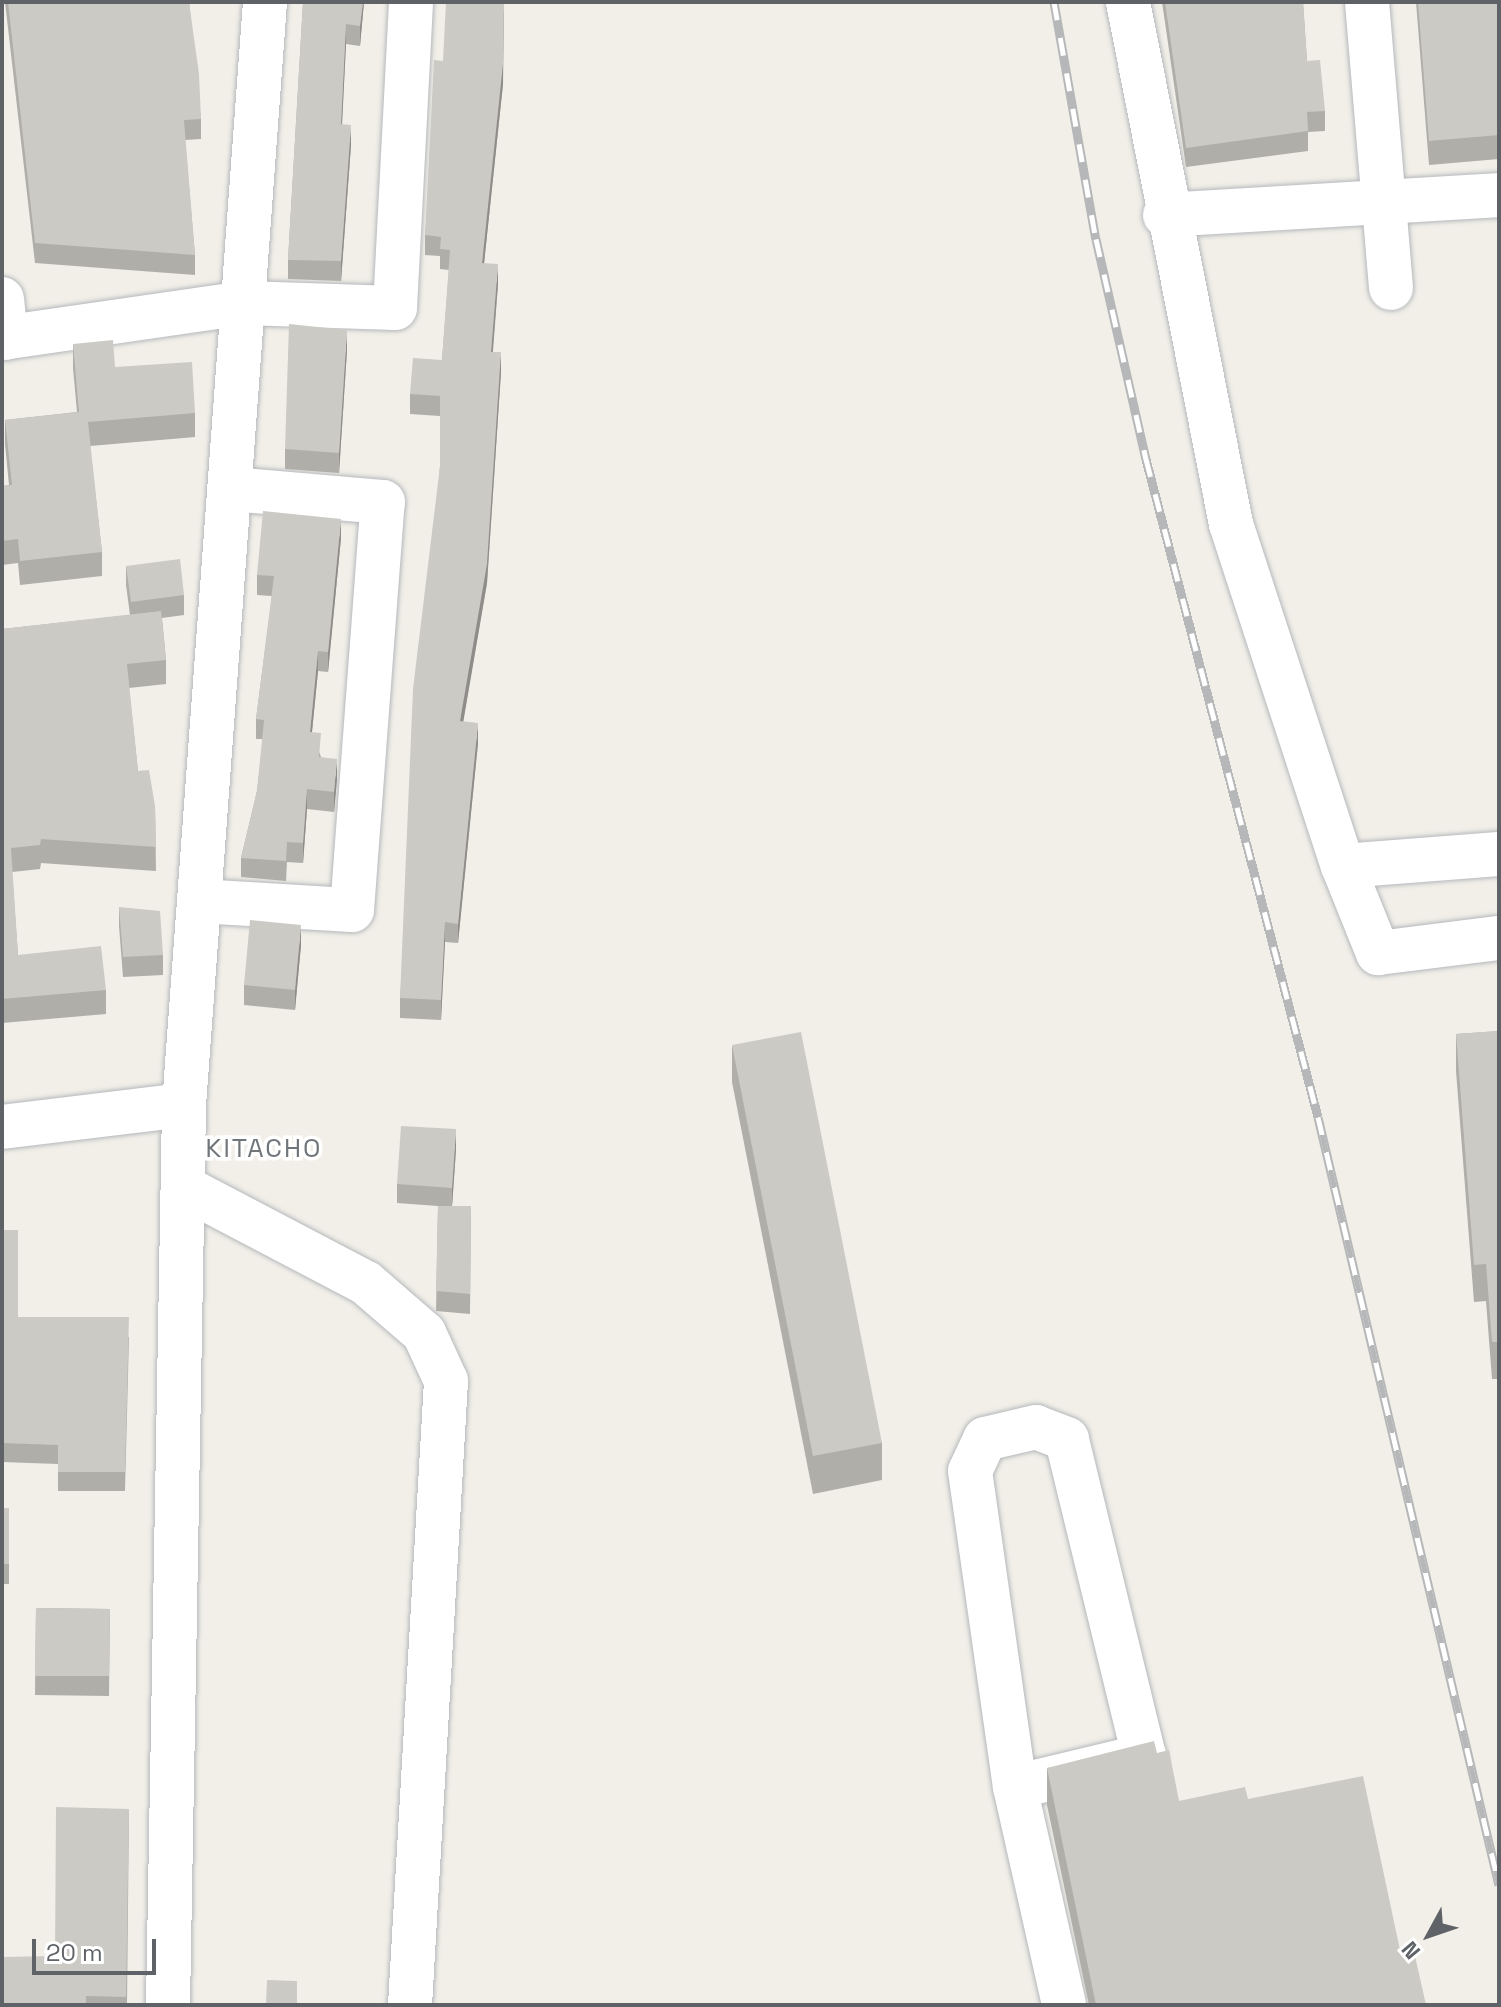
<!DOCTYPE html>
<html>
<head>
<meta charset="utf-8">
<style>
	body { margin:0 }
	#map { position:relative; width:1501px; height:2007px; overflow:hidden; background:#f1efe8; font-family:"Space Grotesk",sans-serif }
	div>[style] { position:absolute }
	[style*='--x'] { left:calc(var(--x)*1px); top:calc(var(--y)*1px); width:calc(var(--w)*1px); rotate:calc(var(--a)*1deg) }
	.roads { filter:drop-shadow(0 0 2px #b5b8bc) drop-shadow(0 0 2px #b5b8bc) }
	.minor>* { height:44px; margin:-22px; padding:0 22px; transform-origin:22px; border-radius:22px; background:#fff }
	.rail>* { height:9px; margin-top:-4.5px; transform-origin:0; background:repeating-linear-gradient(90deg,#fff 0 18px,#b6b7b8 0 36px); box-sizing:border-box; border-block:2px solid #b6b7b8 }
	.wall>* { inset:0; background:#afaea9 }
	.shaded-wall>* { inset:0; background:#8f8d8a }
	.building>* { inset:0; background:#cccac5 }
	span { translate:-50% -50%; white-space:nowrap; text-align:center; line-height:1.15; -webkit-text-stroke:7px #fff; paint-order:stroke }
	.quarter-label { font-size:26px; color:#70757a; letter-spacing:2px }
	.frame { position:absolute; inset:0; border:4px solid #5f6368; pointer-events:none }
	.north { position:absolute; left:1389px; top:1895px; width:80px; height:80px; -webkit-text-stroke:6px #fff; paint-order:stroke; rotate:230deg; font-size:22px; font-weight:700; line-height:32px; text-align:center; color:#5f6368 }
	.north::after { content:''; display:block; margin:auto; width:28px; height:36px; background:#5f6368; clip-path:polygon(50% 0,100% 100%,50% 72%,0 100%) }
	.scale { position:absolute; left:32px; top:1939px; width:124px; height:36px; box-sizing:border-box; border:4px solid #5f6368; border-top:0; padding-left:10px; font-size:24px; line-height:28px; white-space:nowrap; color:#5f6368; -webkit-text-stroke:6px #fff; paint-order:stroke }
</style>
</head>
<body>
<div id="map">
	<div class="roads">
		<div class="minor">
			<i style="--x:1128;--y:2;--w:532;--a:78.84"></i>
			<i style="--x:1231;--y:524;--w:360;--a:71.9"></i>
			<i style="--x:1343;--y:866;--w:156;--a:-4.4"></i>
			<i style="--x:1367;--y:2;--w:287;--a:85.2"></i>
			<i style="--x:1165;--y:215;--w:335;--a:-3.4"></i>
			<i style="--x:2;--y:299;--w:39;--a:84"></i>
			<i style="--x:2;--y:338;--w:245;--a:-8.2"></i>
			<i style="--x:244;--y:303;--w:151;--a:1.9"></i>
			<i style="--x:395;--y:308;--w:306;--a:-87"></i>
			<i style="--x:1343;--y:866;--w:94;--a:68.1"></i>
			<i style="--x:1378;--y:953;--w:122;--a:-7.1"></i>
			<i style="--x:199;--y:901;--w:153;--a:3.4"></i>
			<i style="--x:352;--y:910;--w:409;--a:-85.7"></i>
			<i style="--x:383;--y:502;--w:154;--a:-175.1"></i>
			<i style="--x:2;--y:1127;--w:183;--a:-6.9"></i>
			<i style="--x:185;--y:1188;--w:204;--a:27.7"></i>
			<i style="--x:366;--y:1283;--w:77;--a:40.8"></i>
			<i style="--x:424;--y:1333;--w:53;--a:65.4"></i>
			<i style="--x:446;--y:1381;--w:625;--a:93.3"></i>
			<i style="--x:1015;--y:1787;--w:133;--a:-13.5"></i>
			<i style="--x:1144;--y:1756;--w:326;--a:-103.7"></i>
			<i style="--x:1067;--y:1439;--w:33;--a:-159"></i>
			<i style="--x:1036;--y:1427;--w:52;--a:166.8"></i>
			<i style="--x:985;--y:1439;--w:35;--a:115"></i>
			<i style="--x:970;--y:1471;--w:319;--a:81.9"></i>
			<i style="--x:1015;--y:1787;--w:223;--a:77.3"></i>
			<i style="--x:168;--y:2005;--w:900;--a:-88.98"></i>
			<i style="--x:184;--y:1105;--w:1106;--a:-85.8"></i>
		</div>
	</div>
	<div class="rail">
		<i style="--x:1054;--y:2;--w:241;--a:80"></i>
		<i style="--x:1096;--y:239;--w:226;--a:77.2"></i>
		<i style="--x:1146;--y:459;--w:680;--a:75.35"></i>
		<i style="--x:1318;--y:1117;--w:789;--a:76.74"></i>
	</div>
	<div class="wall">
		<i style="clip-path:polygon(5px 2px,189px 2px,201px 119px,201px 139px,185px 140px,195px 255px,195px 275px,35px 263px)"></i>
		<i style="clip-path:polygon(303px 2px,364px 2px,360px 46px,346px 44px,342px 124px,351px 145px,341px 281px,288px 279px,288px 260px)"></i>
		<i style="clip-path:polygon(1162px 2px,1303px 2px,1307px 61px,1325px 111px,1325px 131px,1308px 132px,1308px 151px,1186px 167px)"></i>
		<i style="clip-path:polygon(1416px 2px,1499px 2px,1499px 159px,1429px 165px)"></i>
		<i style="clip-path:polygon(443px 61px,503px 84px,484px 263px,498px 284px,493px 352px,501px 372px,487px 583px,463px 721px,478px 743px,458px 943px,445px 942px,441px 1020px,400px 1018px,400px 998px,440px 466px,440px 416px,410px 414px,410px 394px,442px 360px,449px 270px,440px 269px,440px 256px,425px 255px,425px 235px)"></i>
		<i style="clip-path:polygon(73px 344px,195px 413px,195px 437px,90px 446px,102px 552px,102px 576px,20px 585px,18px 563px,2px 565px,2px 486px,9px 485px,5px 444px,5px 420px,77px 412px,73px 368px)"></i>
		<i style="clip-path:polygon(347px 350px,339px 473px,285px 469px,285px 449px)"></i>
		<i style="clip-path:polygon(341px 538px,328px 672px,318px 671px,312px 732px,321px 757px,337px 779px,334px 812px,307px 809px,303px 863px,287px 862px,286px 881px,241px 877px,241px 858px,257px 791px,263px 739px,256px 739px,256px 719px,272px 596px,257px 595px,257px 575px)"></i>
		<i style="clip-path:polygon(126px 566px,184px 595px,184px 615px,162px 618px,166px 660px,166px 684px,129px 688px,138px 771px,155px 806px,156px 871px,41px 863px,40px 869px,12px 872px,18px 955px,106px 990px,106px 1014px,2px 1023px,2px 629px,130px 615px,126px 585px)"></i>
		<i style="clip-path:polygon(119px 907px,163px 955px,163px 975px,123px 977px,119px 926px)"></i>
		<i style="clip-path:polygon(301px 945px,295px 1010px,244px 1005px,244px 985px)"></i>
		<i style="clip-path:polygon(1499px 1031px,1499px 1379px,1492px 1379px,1486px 1301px,1474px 1302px,1456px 1071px,1456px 1034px)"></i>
		<i style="clip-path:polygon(732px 1045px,882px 1443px,882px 1480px,813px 1494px,732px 1082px)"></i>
		<i style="clip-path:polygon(456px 1149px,452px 1206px,471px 1206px,470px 1314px,436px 1311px,438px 1206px,397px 1203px,397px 1184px)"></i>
		<i style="clip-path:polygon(2px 1230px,18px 1317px,129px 1337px,125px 1491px,58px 1491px,58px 1464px,2px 1462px)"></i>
		<i style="clip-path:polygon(2px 1508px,9px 1508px,9px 1584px,2px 1584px)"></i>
		<i style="clip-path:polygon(36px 1608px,110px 1609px,109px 1696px,35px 1695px)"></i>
		<i style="clip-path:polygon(1157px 1753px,1179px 1801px,1248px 1799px,1400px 1950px,1426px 2005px,1089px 2005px,1047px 1805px,1047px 1768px)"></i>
		<i style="clip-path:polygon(129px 1809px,127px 2005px,2px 2005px,55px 1956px)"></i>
	</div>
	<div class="shaded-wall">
		<i style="clip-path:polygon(363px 2px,364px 2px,360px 46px,360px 26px)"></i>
		<i style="clip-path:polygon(504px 2px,503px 84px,482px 283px,482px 263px)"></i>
		<i style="clip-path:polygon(346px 24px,346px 44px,341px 144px,341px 124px)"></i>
		<i style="clip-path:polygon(351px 125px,351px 145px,341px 281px,341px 261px)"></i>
		<i style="clip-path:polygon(498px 264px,498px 284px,491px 371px,491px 352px)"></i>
		<i style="clip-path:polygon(347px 330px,347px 350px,339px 473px,339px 453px)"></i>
		<i style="clip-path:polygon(501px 352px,501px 372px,487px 583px,460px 741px,460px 721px)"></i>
		<i style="clip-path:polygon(341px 519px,341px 538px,328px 672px,328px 652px)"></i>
		<i style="clip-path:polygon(318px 651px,318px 671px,310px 752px,310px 732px)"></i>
		<i style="clip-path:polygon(478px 723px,478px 743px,458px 943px,458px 924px)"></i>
		<i style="clip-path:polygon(337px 759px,337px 779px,334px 812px,334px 792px)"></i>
		<i style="clip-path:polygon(307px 789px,307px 809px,303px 863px,303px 843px)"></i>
		<i style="clip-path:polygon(445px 922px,445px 942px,441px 1020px,441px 1000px)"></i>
		<i style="clip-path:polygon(301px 925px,301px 945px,295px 1010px,295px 990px)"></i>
		<i style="clip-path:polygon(456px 1129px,456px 1149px,452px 1207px,452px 1188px)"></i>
	</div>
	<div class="building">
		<i style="clip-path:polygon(8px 2px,189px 2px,199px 74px,201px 119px,184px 120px,195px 255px,35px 243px)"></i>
		<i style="clip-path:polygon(303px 2px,363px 2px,360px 26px,346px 24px,341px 124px,351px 125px,341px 261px,288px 260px)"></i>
		<i style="clip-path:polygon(446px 2px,504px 2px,503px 64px,482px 263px,498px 264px,491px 352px,501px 352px,487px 564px,460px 721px,478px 723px,458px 924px,445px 922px,441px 1000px,400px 998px,413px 689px,440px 466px,440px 396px,410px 394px,413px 358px,442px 360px,450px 250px,440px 249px,441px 237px,425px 235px,434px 60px,443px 61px)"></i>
		<i style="clip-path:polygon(1165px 2px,1303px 2px,1307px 61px,1320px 60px,1325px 111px,1307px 112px,1308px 131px,1186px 148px)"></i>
		<i style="clip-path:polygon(1418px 2px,1499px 2px,1499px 135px,1429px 141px)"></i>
		<i style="clip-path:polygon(289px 324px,347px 330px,339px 453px,285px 449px)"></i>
		<i style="clip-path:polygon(113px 340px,115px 367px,192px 362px,195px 413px,88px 422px,102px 552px,20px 561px,18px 539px,2px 541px,2px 486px,12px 485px,5px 420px,79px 412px,73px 344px)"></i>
		<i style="clip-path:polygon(263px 511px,341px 519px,328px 652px,318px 651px,310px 732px,321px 733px,319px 757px,337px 759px,334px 792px,307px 789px,303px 843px,287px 842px,286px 861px,241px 858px,257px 791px,264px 720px,256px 719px,274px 576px,257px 575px)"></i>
		<i style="clip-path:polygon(180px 559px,184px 595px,131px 602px,126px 566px)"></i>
		<i style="clip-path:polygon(161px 611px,166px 660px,127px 664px,138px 771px,149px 770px,155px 806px,156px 847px,41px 839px,40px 845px,11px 848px,18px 955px,101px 946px,106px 990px,2px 999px,2px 629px)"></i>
		<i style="clip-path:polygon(119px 907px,160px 911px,163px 955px,123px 957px)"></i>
		<i style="clip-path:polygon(250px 920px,301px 925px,295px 990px,244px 985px)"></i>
		<i style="clip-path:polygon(1499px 1031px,1499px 1342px,1492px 1342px,1486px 1264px,1474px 1265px,1456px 1034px)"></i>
		<i style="clip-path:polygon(801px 1032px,882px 1443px,813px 1456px,732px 1045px)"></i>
		<i style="clip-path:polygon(401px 1126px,456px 1129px,452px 1188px,397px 1184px)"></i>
		<i style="clip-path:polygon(438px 1206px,471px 1206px,470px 1294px,436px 1291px)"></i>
		<i style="clip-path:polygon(2px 1230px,18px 1230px,18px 1317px,129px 1317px,125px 1472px,58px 1472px,58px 1445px,2px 1443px)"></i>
		<i style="clip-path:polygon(2px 1508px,9px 1508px,9px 1564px,2px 1564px)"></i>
		<i style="clip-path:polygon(36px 1608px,110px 1609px,109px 1676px,35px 1676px)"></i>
		<i style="clip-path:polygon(1154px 1741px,1157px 1753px,1169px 1750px,1179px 1801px,1245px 1787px,1248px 1799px,1363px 1776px,1400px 1950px,1413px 1947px,1426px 2005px,1096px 2005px,1047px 1768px)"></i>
		<i style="clip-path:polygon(56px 1807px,129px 1809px,126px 1997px,86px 1996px,86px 2005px,2px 2005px,2px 1957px,55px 1956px)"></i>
		<i style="clip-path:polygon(267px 1980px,297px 1981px,297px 2005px,266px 2005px)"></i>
	</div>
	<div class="quarter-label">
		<span style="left:264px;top:1149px">KITACHO</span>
	</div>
	<div class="frame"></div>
	<div class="north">N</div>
	<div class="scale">20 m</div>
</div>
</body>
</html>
